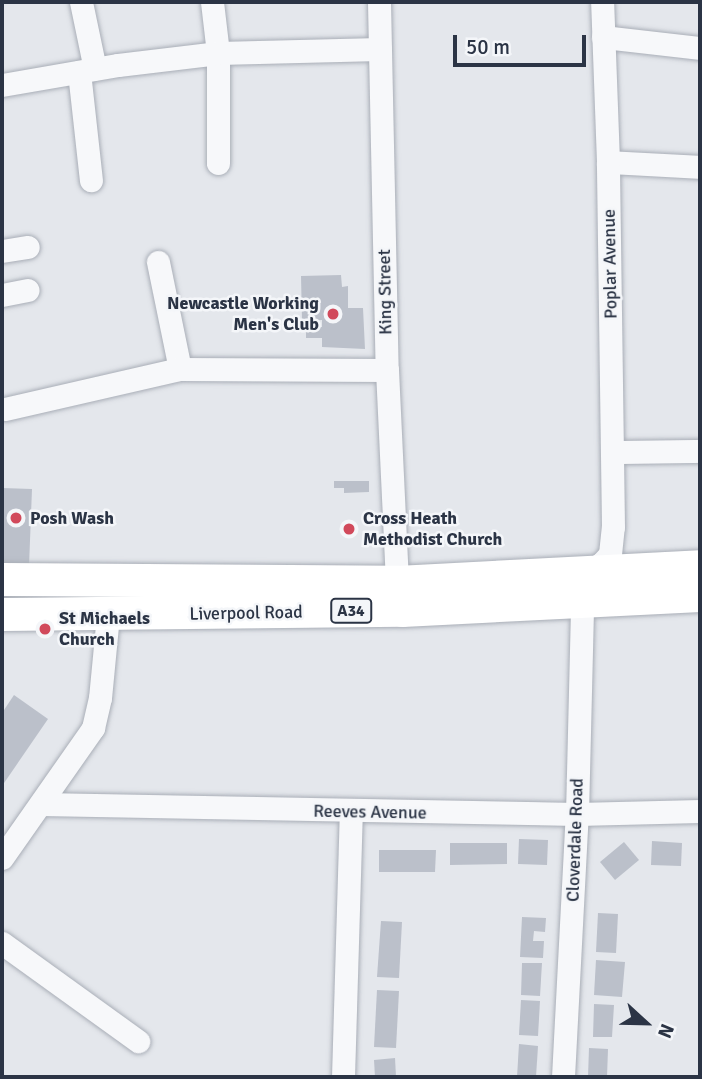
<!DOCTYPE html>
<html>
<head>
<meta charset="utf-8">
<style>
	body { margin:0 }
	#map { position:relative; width:702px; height:1079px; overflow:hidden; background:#e4e7ec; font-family:Signika,sans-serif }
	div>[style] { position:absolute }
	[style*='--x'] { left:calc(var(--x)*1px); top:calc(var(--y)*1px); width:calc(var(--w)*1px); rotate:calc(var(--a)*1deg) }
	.building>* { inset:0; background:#bbc0ca }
	.roads { filter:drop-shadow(0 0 2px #a9aeb7) drop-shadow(0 0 2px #a9aeb7) }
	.minor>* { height:23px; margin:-11.5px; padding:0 11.5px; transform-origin:11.5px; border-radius:11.5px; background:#f7f8fa }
	.highway>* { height:33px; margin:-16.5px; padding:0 16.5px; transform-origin:16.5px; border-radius:16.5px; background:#fff }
	.dots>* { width:19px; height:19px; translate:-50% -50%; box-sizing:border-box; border:4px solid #f4f6f9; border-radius:50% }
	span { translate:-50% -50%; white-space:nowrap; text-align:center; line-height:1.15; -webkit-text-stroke:5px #f4f6f9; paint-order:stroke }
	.shield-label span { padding:2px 5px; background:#f4f6f9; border:2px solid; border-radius:5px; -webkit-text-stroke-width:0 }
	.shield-label { font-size:16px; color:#2b3445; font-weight:700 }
	.street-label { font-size:18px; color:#2b3445 }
	.poi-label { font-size:18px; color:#2b3445; font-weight:700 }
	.right { translate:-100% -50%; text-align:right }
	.left { translate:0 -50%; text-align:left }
	.frame { position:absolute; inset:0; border:4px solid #2b3445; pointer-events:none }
	.north { position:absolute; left:611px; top:988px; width:70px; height:70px; -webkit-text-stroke:5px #f4f6f9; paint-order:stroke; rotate:112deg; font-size:19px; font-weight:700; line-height:28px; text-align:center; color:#2b3445 }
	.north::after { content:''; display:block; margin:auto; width:24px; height:32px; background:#2b3445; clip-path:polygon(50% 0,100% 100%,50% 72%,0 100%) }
	.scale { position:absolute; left:453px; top:35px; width:133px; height:32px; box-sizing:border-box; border:4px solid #2b3445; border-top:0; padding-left:9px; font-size:21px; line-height:24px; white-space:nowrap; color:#2b3445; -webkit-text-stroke:5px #f4f6f9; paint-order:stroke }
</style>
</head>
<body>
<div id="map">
	<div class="building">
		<i style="clip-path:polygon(341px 275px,342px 287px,348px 286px,348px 308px,363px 308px,365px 349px,322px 347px,322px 338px,306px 338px,306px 328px,322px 327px,322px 320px,302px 321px,301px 276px)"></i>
		<i style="clip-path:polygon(334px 481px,369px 481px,369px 492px,344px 493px,344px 488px,334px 488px)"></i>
		<i style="clip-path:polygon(2px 488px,32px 489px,29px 566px,2px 566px)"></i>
		<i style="clip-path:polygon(14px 695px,48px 719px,2px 786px,2px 713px)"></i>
		<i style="clip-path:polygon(519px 839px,548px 840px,547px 865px,518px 864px)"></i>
		<i style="clip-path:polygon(652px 841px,682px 843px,681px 866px,651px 865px)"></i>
		<i style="clip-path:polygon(624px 842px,639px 860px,615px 880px,600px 862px)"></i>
		<i style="clip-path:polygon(450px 843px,507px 843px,507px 864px,450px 865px)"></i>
		<i style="clip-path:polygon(379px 850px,436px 850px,435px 872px,379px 872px)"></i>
		<i style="clip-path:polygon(598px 913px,618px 914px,616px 953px,596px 952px)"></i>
		<i style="clip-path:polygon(522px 917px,546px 918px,545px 932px,534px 931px,533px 941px,544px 941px,543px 958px,520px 957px)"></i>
		<i style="clip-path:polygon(381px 921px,402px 922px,399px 978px,377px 977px)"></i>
		<i style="clip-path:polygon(596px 960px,625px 962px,622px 997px,594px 995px)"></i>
		<i style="clip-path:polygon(522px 963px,542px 963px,540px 996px,521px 995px)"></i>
		<i style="clip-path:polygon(377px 990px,399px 991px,396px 1048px,374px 1047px)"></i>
		<i style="clip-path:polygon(521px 1000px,540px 1001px,538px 1036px,519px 1035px)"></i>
		<i style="clip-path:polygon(594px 1004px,614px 1005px,612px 1037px,593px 1037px)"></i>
		<i style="clip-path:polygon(519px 1044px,538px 1046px,536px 1077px,517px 1077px)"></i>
		<i style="clip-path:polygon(589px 1048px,608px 1049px,607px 1077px,588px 1077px)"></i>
		<i style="clip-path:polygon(395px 1058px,396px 1077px,375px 1077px,374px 1060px)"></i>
	</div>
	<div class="roads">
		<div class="minor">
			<i style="--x:81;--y:2;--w:68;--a:78.2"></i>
			<i style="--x:212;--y:2;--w:51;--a:83.3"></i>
			<i style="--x:218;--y:53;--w:110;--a:90"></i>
			<i style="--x:379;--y:2;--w:368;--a:88.8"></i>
			<i style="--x:387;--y:370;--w:212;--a:87.3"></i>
			<i style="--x:603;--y:37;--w:98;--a:6.5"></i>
			<i style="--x:79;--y:72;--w:109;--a:83.7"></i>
			<i style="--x:2;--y:85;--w:118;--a:-9.8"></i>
			<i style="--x:118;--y:65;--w:101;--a:-6.8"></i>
			<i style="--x:218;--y:53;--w:162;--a:-1.4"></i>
			<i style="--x:608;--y:162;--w:92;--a:3.1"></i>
			<i style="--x:2;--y:251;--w:26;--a:-9"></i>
			<i style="--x:158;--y:262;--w:109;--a:78.4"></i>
			<i style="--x:2;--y:295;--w:26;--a:-11"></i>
			<i style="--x:5;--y:409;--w:180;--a:-12.9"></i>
			<i style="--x:180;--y:369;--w:207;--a:0.3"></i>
			<i style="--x:613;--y:452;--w:87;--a:-0.7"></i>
			<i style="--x:586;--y:573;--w:19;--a:-32"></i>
			<i style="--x:602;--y:563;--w:12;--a:-48"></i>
			<i style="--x:610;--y:554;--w:27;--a:-84"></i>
			<i style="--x:613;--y:527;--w:365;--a:-90.8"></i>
			<i style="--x:608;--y:162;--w:160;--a:-92.1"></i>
			<i style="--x:41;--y:804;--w:536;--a:1.07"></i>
			<i style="--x:577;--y:814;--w:123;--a:-1.4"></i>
			<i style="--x:2;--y:858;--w:159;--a:-55"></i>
			<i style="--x:93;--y:728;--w:31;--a:-77"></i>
			<i style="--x:100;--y:698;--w:83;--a:-84.5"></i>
			<i style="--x:2;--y:943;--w:168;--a:35.8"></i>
			<i style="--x:343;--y:1077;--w:265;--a:-88.3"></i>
			<i style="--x:563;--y:1077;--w:263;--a:-87"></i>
			<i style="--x:577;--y:814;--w:212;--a:-88.6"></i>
		</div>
		<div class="highway">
			<i style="--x:2;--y:579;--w:395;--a:0.4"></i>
			<i style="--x:397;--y:582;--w:303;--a:-3"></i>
			<i style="--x:2;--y:614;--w:400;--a:-0.6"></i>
			<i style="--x:402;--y:610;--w:298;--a:-2.9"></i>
		</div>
	</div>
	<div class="dots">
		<i style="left:333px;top:314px;background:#d1495b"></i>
		<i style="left:16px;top:518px;background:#d1495b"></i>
		<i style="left:349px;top:529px;background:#d1495b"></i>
		<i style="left:45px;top:629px;background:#d1495b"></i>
	</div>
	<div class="shield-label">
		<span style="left:351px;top:611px">A34</span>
	</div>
	<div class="street-label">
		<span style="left:610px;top:264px;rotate:-91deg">Poplar Avenue</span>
		<span style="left:385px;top:292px;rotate:-91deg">King Street</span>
		<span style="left:246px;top:613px;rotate:-1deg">Liverpool Road</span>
		<span style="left:370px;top:812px;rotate:1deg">Reeves Avenue</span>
		<span style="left:575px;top:840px;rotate:-88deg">Cloverdale Road</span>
	</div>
	<div class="poi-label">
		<span class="right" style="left:319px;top:314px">Newcastle Working<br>Men's Club</span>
		<span class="left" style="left:30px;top:518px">Posh Wash</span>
		<span class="left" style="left:363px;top:529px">Cross Heath<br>Methodist Church</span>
		<span class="left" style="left:59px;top:629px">St Michaels<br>Church</span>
	</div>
	<div class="frame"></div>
	<div class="north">N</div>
	<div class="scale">50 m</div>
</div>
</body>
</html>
